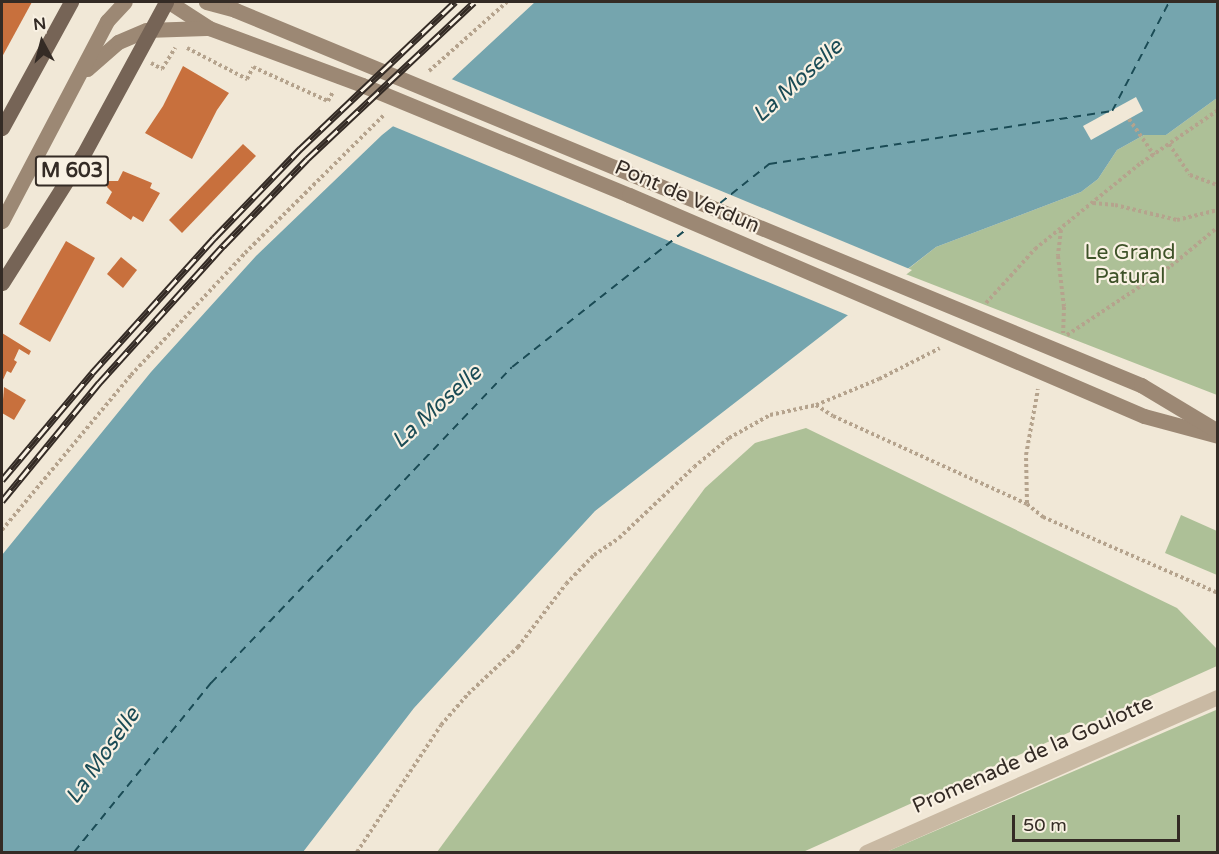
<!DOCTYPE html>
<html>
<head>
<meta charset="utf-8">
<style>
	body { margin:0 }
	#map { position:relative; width:1219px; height:854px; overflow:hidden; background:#f1e8d7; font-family:"Varela Round",sans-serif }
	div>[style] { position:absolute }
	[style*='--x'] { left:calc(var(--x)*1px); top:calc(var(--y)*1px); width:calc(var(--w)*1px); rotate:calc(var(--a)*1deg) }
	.green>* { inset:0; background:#adc097 }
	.water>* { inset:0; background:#75a5ae }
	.pier>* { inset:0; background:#f1e8d7 }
	.ferry>* { height:1.5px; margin-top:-0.75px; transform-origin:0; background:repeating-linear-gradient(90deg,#1a4b55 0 8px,transparent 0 14px) }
	.building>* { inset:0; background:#c8703d }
	.path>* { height:4px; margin-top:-2px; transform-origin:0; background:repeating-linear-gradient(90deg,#b5a38d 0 3px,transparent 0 6px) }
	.street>* { height:15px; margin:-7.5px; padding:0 7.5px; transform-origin:7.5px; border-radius:7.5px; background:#c9b9a3 }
	.secondary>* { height:15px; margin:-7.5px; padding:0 7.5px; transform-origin:7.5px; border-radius:7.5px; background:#9c8874 }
	.primary>* { height:15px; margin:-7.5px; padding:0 7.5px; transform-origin:7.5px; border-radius:7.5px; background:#766456 }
	.rail>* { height:7px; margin-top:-3.5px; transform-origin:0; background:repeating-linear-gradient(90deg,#f9f1e3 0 14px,#342b25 0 28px); box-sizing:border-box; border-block:2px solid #342b25 }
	span { translate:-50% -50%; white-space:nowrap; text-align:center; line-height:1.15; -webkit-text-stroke:4.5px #f9f1e3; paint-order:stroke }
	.shield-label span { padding:2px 4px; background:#f9f1e3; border:2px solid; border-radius:4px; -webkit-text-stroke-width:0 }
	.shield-label { font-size:20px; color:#342b25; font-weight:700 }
	.street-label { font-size:21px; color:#342b25 }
	.park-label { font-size:21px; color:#3e5228 }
	.water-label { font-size:22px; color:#1a4b55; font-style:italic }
	.frame { position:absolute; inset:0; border:3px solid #342b25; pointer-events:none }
	.north { position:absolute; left:12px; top:12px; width:60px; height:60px; -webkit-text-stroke:4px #f9f1e3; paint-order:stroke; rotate:353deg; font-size:16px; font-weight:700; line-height:24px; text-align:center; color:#342b25 }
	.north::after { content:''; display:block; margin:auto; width:21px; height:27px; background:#342b25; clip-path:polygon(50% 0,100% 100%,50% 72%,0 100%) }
	.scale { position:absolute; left:1012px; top:815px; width:168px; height:27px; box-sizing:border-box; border:3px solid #342b25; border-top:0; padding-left:8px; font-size:18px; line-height:21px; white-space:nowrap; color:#342b25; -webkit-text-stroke:4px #f9f1e3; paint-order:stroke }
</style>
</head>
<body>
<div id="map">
	<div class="green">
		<i style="clip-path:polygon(1217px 98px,1217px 395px,903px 273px,936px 247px,1081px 192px,1098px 179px,1117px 150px,1144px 135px,1166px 135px)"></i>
		<i style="clip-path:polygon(806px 428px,1177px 608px,1217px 649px,1217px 666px,803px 852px,437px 852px,705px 488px,755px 443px)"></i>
		<i style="clip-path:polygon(1181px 515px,1217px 531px,1217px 575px,1165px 553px)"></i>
		<i style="clip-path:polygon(1216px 710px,1217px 852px,886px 852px)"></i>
	</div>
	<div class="water">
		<i style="clip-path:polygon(535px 2px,1217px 2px,1217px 98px,1166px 135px,1144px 135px,1117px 150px,1098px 179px,1081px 192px,936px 247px,595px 511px,414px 708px,303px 852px,2px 852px,2px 555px,151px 372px,256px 256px,382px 135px,451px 80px)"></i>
	</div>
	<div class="pier">
		<i style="clip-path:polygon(449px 78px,912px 270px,852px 317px,390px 125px)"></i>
		<i style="clip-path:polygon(1136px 97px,1143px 111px,1091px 140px,1083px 126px)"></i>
	</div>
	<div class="ferry">
		<i style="--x:720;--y:203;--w:63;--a:-38.5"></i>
		<i style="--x:769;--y:164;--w:347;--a:-8.8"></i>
		<i style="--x:1112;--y:111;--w:123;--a:-62.4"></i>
		<i style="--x:74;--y:852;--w:218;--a:-51"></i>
		<i style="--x:211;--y:683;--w:436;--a:-46.4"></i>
		<i style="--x:512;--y:367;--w:224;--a:-38.3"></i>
	</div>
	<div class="building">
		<i style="clip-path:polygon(2px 2px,32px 2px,2px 57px)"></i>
		<i style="clip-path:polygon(183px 66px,229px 93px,217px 110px,192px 159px,145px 133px,163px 106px)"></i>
		<i style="clip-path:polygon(243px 144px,256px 156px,182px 233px,169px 220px)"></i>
		<i style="clip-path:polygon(123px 171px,152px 183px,150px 188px,160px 193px,143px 222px,133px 216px,131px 220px,106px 203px,112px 192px,107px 187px,108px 181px,118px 181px)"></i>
		<i style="clip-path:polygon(66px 241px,95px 258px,50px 342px,19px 324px)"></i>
		<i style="clip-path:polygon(121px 257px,137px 270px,123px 288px,107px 274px)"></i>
		<i style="clip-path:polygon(2px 333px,31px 351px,29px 355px,19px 349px,14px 360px,17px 362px,11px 373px,7px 371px,2px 382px)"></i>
		<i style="clip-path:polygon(4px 387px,26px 400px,14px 420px,2px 413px)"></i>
	</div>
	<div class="path">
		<i style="--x:187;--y:48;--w:68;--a:27.3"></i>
		<i style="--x:247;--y:79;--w:13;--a:-63"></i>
		<i style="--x:253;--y:67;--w:82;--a:24.4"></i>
		<i style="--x:328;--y:101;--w:10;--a:-61"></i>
		<i style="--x:151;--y:63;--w:13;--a:29"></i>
		<i style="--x:162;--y:69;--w:25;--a:-58"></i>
		<i style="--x:429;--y:71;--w:104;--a:-41.5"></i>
		<i style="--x:1129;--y:119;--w:44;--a:55.2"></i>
		<i style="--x:1169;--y:144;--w:37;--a:56"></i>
		<i style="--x:1190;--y:175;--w:30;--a:20"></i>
		<i style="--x:1093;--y:203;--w:22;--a:5"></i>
		<i style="--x:1115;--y:205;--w:64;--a:13.6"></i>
		<i style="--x:1177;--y:220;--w:42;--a:-13.7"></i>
		<i style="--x:1061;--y:230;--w:26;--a:97"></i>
		<i style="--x:1058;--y:256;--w:51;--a:83.3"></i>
		<i style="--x:1064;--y:307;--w:26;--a:92"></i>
		<i style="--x:986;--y:303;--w:73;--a:-47.8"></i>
		<i style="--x:1035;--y:249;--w:136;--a:-39.1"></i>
		<i style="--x:1141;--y:163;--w:93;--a:-34.5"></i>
		<i style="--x:1067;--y:335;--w:125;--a:-33.6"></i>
		<i style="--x:1171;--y:266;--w:61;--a:-39.7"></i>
		<i style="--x:816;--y:405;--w:20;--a:33"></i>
		<i style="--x:833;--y:416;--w:213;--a:24.4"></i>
		<i style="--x:1027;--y:504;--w:21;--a:39"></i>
		<i style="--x:1043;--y:517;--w:191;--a:23.5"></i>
		<i style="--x:1027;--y:503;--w:48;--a:-91.2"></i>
		<i style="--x:1026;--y:455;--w:67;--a:-79.7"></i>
		<i style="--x:2;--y:530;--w:202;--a:-50.2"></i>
		<i style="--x:131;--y:375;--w:167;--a:-46.9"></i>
		<i style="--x:245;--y:253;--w:197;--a:-44.8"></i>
		<i style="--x:357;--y:852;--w:152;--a:-56.5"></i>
		<i style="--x:441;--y:725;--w:41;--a:-48.9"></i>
		<i style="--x:468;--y:694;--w:69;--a:-43.2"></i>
		<i style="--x:518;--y:647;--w:79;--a:-52.7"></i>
		<i style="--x:566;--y:584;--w:40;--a:-46"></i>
		<i style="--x:594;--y:555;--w:30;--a:-34"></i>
		<i style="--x:619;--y:538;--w:103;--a:-43.4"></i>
		<i style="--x:694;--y:467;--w:45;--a:-39.6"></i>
		<i style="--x:729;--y:438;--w:47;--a:-29.3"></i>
		<i style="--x:770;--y:415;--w:47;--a:-12.3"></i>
		<i style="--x:816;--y:405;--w:68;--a:-22.4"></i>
		<i style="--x:879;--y:379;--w:68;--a:-26.9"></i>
	</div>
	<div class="street">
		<i style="--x:866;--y:852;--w:385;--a:-23.8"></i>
	</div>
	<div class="secondary">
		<i style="--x:169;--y:2;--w:48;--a:33"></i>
		<i style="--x:209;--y:28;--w:163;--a:20.4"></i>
		<i style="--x:362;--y:85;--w:289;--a:22.4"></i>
		<i style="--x:629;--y:195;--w:560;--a:23.23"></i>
		<i style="--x:1144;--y:416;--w:77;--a:15.1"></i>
		<i style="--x:206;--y:2;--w:30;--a:15"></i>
		<i style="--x:235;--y:10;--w:981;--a:22.49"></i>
		<i style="--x:1141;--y:385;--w:87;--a:31"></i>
		<i style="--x:87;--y:69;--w:41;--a:-41.1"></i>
		<i style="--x:118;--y:42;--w:30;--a:-23"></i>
		<i style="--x:146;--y:30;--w:60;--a:-1.9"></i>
		<i style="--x:2;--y:221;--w:226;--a:-62.3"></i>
		<i style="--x:107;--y:21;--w:26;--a:-47"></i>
	</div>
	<div class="primary">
		<i style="--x:2;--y:128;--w:144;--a:-61.3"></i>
		<i style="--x:2;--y:283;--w:151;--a:-57.7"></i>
		<i style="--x:83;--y:155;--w:174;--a:-61.5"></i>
	</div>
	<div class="rail">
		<i style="--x:2;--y:480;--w:140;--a:-49.9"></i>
		<i style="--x:92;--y:373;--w:182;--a:-47.9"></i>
		<i style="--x:214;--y:238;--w:124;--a:-46"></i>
		<i style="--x:300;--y:149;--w:214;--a:-43.5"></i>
		<i style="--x:2;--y:501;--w:153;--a:-50.6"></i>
		<i style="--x:99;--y:383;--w:185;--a:-47.9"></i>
		<i style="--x:223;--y:246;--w:121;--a:-46"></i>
		<i style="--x:307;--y:159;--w:229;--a:-43.2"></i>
	</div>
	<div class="shield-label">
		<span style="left:72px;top:171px">M 603</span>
	</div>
	<div class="street-label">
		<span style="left:687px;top:197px;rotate:23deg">Pont de Verdun</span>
		<span style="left:1033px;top:755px;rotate:-24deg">Promenade de la Goulotte</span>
	</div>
	<div class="park-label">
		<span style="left:1130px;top:265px">Le Grand<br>Patural</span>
	</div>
	<div class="water-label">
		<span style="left:798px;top:81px;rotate:-42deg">La Moselle</span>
		<span style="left:437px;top:407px;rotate:-42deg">La Moselle</span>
		<span style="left:103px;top:756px;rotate:-55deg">La Moselle</span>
	</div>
	<div class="frame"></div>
	<div class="north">N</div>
	<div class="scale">50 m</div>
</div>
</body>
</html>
